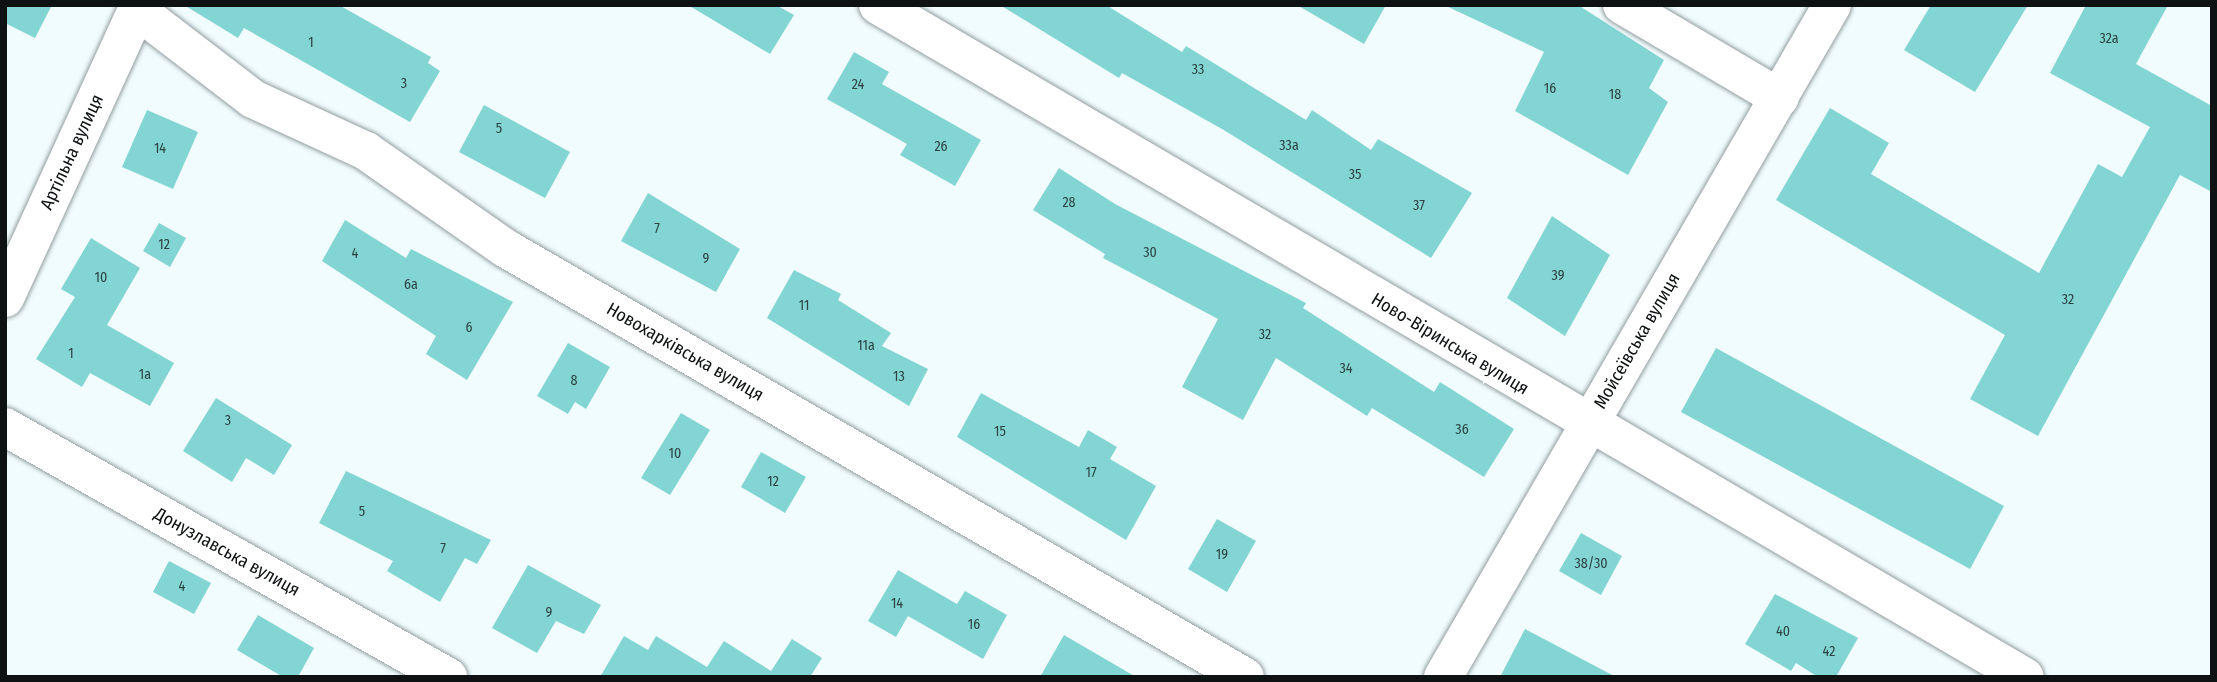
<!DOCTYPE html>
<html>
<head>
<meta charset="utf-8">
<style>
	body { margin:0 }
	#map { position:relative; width:2217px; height:682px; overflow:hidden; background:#f1fcfe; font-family:"Fira Sans Condensed",sans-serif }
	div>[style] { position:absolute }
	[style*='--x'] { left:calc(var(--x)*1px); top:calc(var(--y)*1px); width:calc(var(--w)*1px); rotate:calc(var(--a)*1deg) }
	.building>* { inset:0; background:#83d5d4 }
	.roads { filter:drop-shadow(0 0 2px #939d9f) drop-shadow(0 0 2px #939d9f) }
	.street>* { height:38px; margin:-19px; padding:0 19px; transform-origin:19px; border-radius:19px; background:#fff }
	.primary>* { height:38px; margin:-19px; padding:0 19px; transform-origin:19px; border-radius:19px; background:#fff }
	span { translate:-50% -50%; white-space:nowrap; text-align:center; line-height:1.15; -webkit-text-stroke:7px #fff; paint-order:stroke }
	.number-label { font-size:14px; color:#2b4343 }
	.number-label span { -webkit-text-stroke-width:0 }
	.street-label { font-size:18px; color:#0e1213 }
	.frame { position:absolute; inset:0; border:7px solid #0e1213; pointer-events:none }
</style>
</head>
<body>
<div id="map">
	<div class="building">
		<i style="clip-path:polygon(5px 5px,52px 5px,35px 38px,5px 23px)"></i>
		<i style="clip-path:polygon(184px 5px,339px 5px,431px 57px,428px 63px,440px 71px,410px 122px,244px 28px,238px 38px)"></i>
		<i style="clip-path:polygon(688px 5px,776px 5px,794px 15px,770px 54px)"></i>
		<i style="clip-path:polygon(1000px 5px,1106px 5px,1182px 52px,1186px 46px,1306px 120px,1312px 110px,1371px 150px,1378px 139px,1472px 193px,1431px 258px,1222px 129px,1122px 73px,1119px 78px)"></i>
		<i style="clip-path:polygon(1297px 5px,1386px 5px,1364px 44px)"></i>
		<i style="clip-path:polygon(1444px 5px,1578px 5px,1664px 60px,1649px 88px,1668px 102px,1628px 175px,1515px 111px,1544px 52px)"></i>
		<i style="clip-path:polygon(1931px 5px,2028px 5px,1975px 92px,1904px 50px)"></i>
		<i style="clip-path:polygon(2086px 5px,2168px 5px,2136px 64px,2212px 106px,2212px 192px,2180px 175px,2038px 436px,1970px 399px,2005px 335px,1776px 200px,1830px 108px,1889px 143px,1871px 174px,2039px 273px,2098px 164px,2122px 177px,2150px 127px,2050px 73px)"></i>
		<i style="clip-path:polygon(854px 52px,889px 72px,882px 84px,981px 140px,955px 186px,900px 155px,907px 144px,827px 99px)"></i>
		<i style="clip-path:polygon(484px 105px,570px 152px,545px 198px,459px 152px)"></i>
		<i style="clip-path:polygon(147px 110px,198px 132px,173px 189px,122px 167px)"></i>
		<i style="clip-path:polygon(1059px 168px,1115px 204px,1306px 303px,1303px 308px,1434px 392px,1440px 382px,1514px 429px,1484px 477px,1372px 408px,1367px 416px,1276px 358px,1243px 420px,1182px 387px,1218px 319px,1103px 258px,1105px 254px,1033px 210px)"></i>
		<i style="clip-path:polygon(648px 193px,740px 249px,716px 292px,621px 241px)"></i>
		<i style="clip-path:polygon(1552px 216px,1610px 255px,1565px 336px,1507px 298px)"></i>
		<i style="clip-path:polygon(345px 220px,406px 258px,411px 249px,513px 302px,467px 380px,426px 354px,436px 336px,322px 261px)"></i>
		<i style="clip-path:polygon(159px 223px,186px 238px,170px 267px,143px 251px)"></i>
		<i style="clip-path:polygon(91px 238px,140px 268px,107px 325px,174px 363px,150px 406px,90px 373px,82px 387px,36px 359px,75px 297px,61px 289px)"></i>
		<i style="clip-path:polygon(794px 270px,841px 294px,838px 300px,891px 333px,882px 346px,928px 369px,909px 406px,767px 318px)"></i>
		<i style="clip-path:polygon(568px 343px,610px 367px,586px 409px,575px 402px,568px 414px,537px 396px)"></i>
		<i style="clip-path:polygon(1716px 348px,2004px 506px,1970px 569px,1681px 412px)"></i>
		<i style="clip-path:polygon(981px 393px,1079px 447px,1088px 430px,1117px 447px,1110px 459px,1156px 486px,1126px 540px,957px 437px)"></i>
		<i style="clip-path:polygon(216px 398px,292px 445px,274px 475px,246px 458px,232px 482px,183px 451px)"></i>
		<i style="clip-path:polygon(681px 413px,710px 430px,670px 495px,641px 478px)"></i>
		<i style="clip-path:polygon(761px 452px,806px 477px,785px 513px,741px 487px)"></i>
		<i style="clip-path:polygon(346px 471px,491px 540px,477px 564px,465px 558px,440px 602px,387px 571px,393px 561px,319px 523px)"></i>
		<i style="clip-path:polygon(1217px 519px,1256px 541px,1227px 592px,1188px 569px)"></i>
		<i style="clip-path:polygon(1581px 533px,1622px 556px,1601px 595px,1559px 571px)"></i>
		<i style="clip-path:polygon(169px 561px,211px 583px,194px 614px,153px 592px)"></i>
		<i style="clip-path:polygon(528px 565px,601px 605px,584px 634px,556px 621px,537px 653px,492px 628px)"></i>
		<i style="clip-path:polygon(898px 570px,957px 604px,965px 591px,1007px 615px,983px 659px,908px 616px,896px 637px,868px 621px)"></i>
		<i style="clip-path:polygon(1775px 594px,1858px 638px,1836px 677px,1818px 677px,1796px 663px,1791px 671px,1745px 644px)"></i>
		<i style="clip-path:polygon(258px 615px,314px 648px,298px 677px,283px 677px,237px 650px)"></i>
		<i style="clip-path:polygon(1525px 629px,1616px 677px,1500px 677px)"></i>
		<i style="clip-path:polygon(1064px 635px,1136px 677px,1040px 677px)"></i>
		<i style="clip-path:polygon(624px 636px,648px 650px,656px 636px,707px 667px,724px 641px,771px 671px,792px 639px,822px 658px,810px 677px,600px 677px)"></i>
	</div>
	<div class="roads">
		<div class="street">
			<i style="--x:878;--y:5;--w:1329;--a:30.37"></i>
			<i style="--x:1622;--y:5;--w:183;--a:30.5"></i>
			<i style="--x:137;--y:10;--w:146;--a:37.5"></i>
			<i style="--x:253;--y:99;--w:124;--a:24.7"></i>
			<i style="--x:366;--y:151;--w:169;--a:34.9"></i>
			<i style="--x:505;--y:248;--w:855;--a:30.1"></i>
			<i style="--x:5;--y:298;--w:322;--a:-65.4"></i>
			<i style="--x:5;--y:427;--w:509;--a:29.44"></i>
		</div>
		<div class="primary">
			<i style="--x:1443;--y:677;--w:776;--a:-59.93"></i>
		</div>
	</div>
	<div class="number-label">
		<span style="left:2109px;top:39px">32а</span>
		<span style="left:311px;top:43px">1</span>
		<span style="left:1198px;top:70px">33</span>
		<span style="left:404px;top:84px">3</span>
		<span style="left:858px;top:85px">24</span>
		<span style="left:1550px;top:89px">16</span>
		<span style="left:1615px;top:95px">18</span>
		<span style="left:499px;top:129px">5</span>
		<span style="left:1289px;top:146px">33а</span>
		<span style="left:941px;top:147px">26</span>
		<span style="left:160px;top:149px">14</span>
		<span style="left:1355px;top:175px">35</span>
		<span style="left:1069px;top:203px">28</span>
		<span style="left:1419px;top:206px">37</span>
		<span style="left:657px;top:229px">7</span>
		<span style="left:164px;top:245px">12</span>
		<span style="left:1150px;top:253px">30</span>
		<span style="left:355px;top:254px">4</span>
		<span style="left:706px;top:259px">9</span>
		<span style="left:1558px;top:276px">39</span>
		<span style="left:101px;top:278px">10</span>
		<span style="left:411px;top:285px">6а</span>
		<span style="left:2068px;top:300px">32</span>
		<span style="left:804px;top:306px">11</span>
		<span style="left:469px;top:328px">6</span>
		<span style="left:1265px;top:335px">32</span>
		<span style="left:866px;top:346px">11а</span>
		<span style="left:71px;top:354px">1</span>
		<span style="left:1346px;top:369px">34</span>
		<span style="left:145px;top:375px">1а</span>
		<span style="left:899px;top:377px">13</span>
		<span style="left:574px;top:381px">8</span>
		<span style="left:228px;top:421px">3</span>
		<span style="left:1462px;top:430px">36</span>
		<span style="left:1000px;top:432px">15</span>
		<span style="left:675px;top:454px">10</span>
		<span style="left:1091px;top:473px">17</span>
		<span style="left:773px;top:482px">12</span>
		<span style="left:362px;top:512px">5</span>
		<span style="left:443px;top:549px">7</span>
		<span style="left:1222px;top:555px">19</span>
		<span style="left:1591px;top:564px">38/30</span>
		<span style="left:182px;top:587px">4</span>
		<span style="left:897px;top:604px">14</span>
		<span style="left:549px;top:613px">9</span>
		<span style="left:974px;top:625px">16</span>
		<span style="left:1783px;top:632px">40</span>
		<span style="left:1829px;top:652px">42</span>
	</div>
	<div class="street-label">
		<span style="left:72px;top:152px;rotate:-65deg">Артільна вулиця</span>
		<span style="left:1637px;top:341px;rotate:-60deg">Мойсеївська вулиця</span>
		<span style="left:1450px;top:344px;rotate:31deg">Ново-Віринська вулиця</span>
		<span style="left:685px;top:352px;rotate:30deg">Новохарківська вулиця</span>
		<span style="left:227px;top:552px;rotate:29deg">Донузлавська вулиця</span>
	</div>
	<div class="frame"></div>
</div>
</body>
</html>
